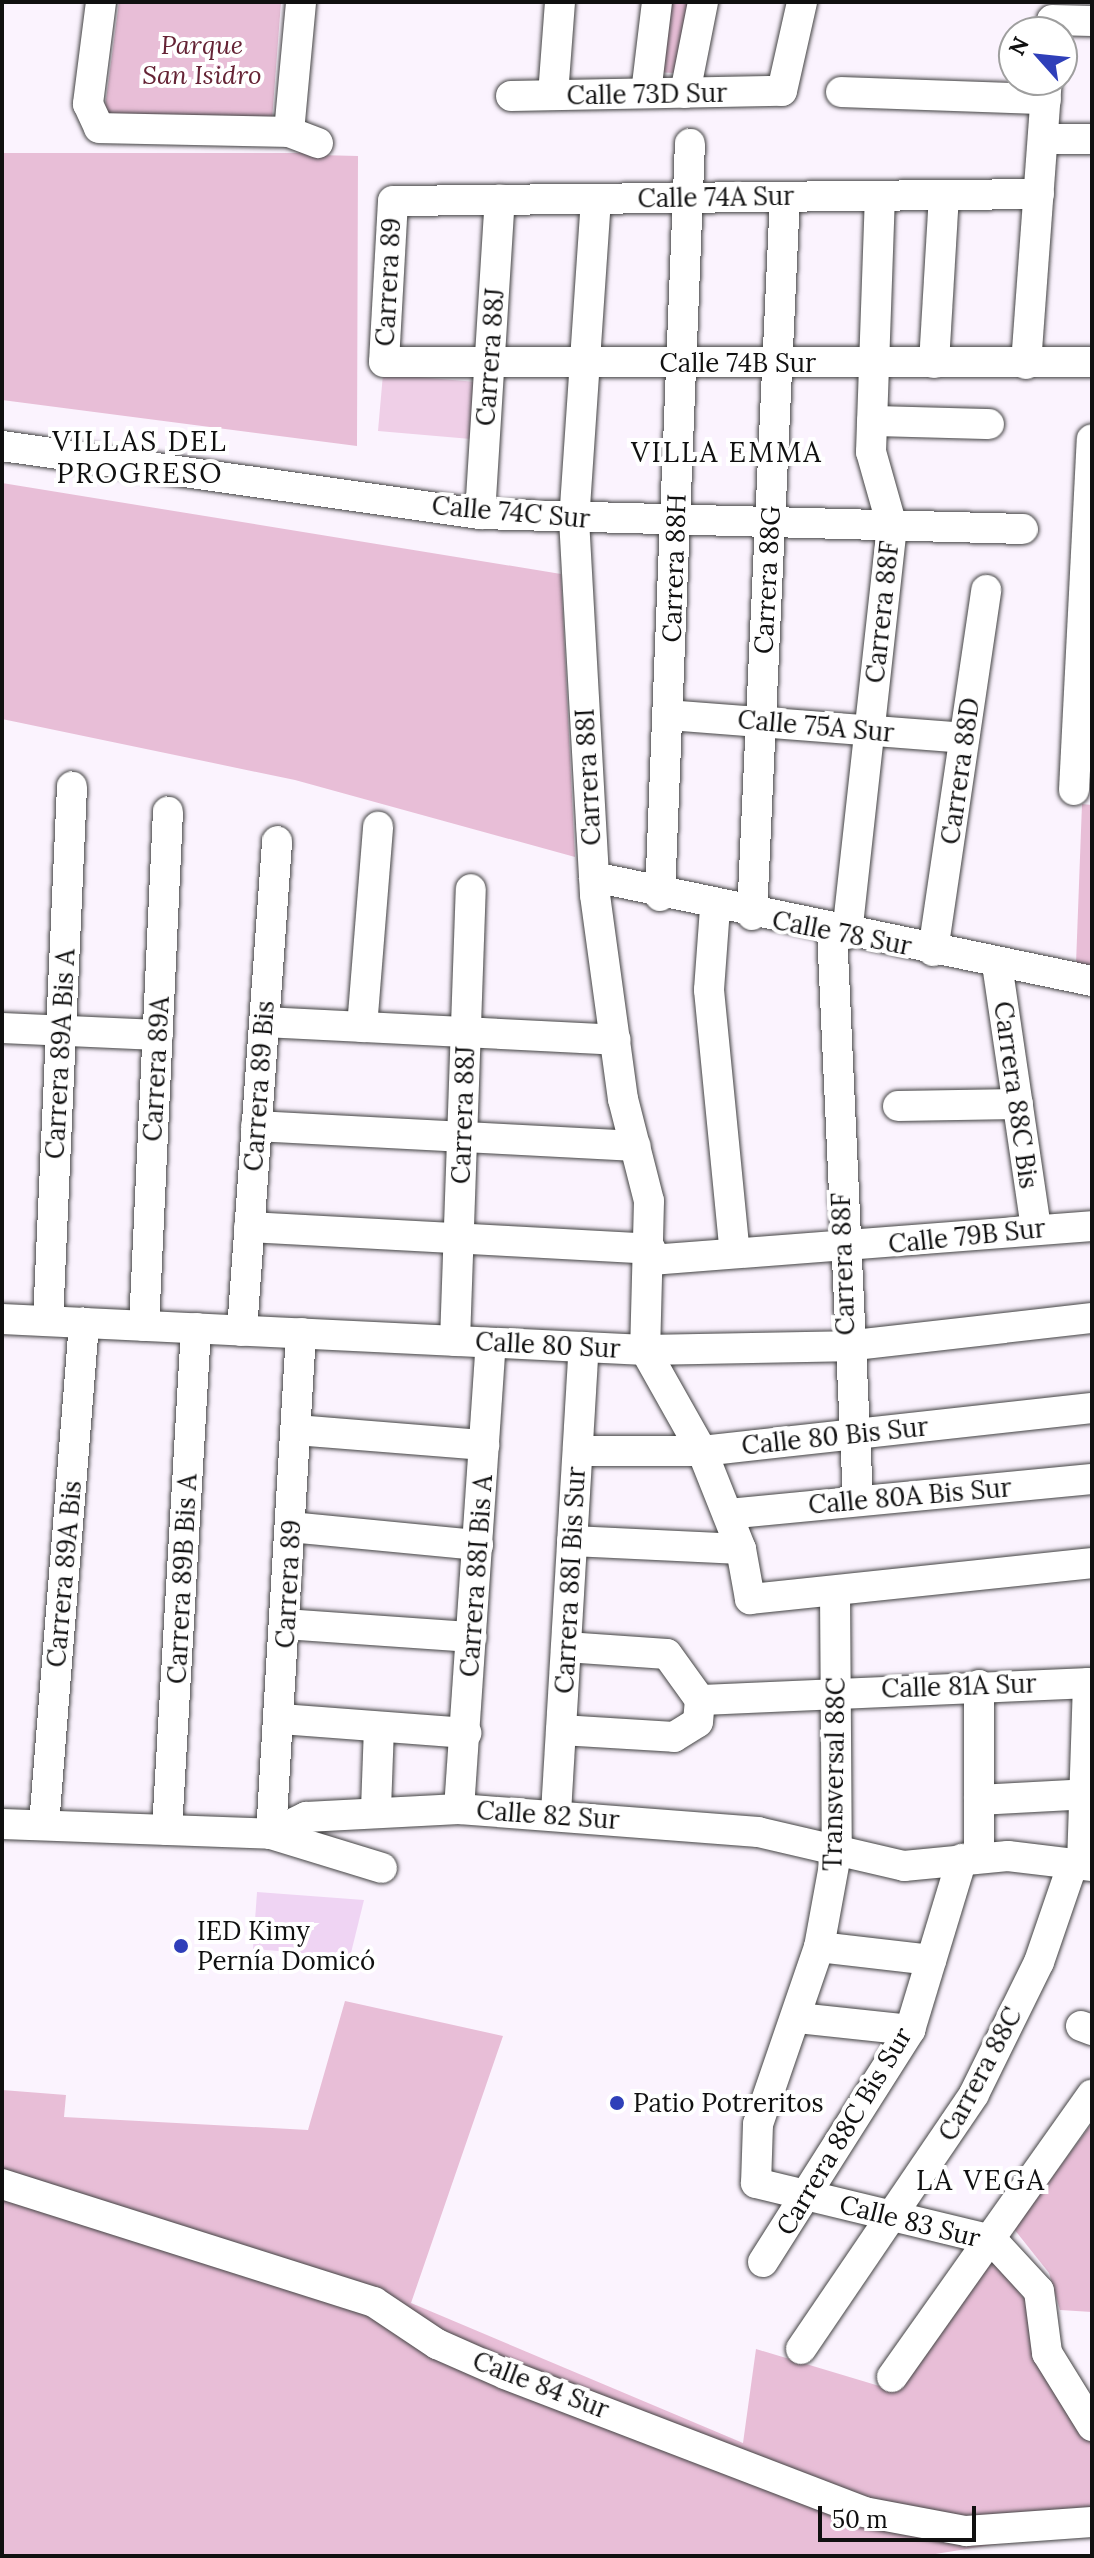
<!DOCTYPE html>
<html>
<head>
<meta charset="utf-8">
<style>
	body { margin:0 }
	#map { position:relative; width:1094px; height:2558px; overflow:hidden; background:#fbf3fe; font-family:Lora,serif }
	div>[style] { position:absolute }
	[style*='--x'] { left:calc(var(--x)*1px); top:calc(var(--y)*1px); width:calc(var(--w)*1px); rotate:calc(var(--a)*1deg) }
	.farmland>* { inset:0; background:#efd4f3 }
	.green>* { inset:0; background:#e8bed7 }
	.pitch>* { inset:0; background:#efcfe7 }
	.roads { filter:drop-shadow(0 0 2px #434343) drop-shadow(0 0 2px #434343) }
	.minor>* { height:30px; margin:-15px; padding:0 15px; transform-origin:15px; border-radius:15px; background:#fff }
	.dots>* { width:22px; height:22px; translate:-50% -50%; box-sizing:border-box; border:4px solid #fff; border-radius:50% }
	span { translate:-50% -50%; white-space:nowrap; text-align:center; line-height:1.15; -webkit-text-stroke:8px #fff; paint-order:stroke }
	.park-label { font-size:26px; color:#652335; font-style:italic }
	.street-label { font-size:26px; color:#101010 }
	.poi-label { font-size:26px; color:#101010 }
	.left { translate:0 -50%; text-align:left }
	.neighbourhood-label { font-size:28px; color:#101010; letter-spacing:2px }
	.frame { position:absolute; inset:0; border:4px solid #101010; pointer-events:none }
	.north { position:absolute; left:998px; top:16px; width:80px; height:80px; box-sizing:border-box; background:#fff; border:2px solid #9f9f9f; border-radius:50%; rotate:297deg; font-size:22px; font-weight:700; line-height:32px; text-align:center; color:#101010 }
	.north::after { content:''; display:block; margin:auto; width:28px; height:36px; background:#2f3fb9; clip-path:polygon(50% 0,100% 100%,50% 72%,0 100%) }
	.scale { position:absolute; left:818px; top:2506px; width:158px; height:36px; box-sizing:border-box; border:4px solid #101010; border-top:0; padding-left:10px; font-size:24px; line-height:28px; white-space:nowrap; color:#101010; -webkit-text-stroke:6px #fff; paint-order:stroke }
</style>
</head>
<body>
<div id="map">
	<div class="farmland">
		<i style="clip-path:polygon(257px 1892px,364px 1900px,350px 1957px,253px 1949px)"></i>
	</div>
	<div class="green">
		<i style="clip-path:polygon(119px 2px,281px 2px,272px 120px,104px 115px)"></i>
		<i style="clip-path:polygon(663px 2px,688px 2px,674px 73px,654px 72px)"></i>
		<i style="clip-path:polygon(318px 143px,318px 155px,358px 156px,357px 446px,2px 400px,2px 153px,298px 153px)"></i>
		<i style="clip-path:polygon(2px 483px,561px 574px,575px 857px,295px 780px,2px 719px)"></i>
		<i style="clip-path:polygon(1082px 804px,1092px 805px,1092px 966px,1076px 964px)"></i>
		<i style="clip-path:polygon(345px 2001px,503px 2036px,411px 2303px,743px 2443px,756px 2349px,896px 2391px,992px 2259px,1027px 2302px,1034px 2349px,1092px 2443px,1092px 2529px,923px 2556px,2px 2556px,2px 2090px,66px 2095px,64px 2117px,308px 2130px)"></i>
		<i style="clip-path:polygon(1092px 2123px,1092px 2312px,1060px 2310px,1049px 2273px,1014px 2229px)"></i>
	</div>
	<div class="pitch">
		<i style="clip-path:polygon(383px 374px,476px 382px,471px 439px,378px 431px)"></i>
	</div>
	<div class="roads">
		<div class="minor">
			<i style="--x:101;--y:2;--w:103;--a:97.3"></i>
			<i style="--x:88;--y:104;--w:26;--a:65"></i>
			<i style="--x:99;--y:128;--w:190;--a:1.2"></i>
			<i style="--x:289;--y:132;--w:131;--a:-84.7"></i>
			<i style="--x:1052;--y:20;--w:40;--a:1.4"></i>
			<i style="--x:841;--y:92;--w:205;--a:2"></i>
			<i style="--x:646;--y:93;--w:92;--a:-83.1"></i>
			<i style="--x:685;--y:93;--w:93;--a:-78.8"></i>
			<i style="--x:553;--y:95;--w:93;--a:-85.7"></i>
			<i style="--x:511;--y:96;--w:271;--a:-1.1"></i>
			<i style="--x:782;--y:91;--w:91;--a:-77.3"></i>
			<i style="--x:289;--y:132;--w:31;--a:21"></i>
			<i style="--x:1043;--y:139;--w:49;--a:0"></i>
			<i style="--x:1039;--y:194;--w:646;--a:179.38"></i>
			<i style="--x:393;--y:201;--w:161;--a:93.2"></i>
			<i style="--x:384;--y:362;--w:708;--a:0"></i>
			<i style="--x:596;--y:199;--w:321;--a:93.9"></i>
			<i style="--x:574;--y:519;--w:377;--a:86.8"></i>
			<i style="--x:595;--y:895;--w:206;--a:82.2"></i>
			<i style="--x:623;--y:1099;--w:105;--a:75.7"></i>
			<i style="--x:649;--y:1201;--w:149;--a:91.5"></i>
			<i style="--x:934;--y:363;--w:168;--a:-86.6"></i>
			<i style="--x:1026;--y:364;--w:285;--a:-85.8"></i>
			<i style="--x:872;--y:421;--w:117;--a:1.5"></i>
			<i style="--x:2;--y:446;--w:483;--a:8.1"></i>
			<i style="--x:480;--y:514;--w:543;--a:1.58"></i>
			<i style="--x:480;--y:514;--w:315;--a:-86.4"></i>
			<i style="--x:668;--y:715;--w:297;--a:4.4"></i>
			<i style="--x:1074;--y:790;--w:351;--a:-87.1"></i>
			<i style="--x:594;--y:877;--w:509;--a:11.8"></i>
			<i style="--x:660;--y:896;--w:753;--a:-87.72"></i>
			<i style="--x:715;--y:908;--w:82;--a:94.2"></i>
			<i style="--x:709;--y:990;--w:264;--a:84.4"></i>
			<i style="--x:752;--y:915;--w:719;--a:-87.37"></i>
			<i style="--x:832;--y:931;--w:570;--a:87.38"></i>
			<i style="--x:847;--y:934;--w:410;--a:-83.7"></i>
			<i style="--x:892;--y:526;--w:77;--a:-105.8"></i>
			<i style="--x:871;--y:452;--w:256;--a:-88"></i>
			<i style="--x:933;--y:951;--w:365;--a:-81.6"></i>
			<i style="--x:997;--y:964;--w:266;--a:81.6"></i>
			<i style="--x:264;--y:1022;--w:352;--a:2.9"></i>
			<i style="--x:362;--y:1027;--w:201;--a:-85.4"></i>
			<i style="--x:2;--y:1028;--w:156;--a:2.6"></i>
			<i style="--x:898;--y:1106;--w:120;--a:-1"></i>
			<i style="--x:256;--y:1126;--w:380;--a:3"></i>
			<i style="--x:249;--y:1227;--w:402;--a:3.1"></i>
			<i style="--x:651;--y:1260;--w:442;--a:-4.4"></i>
			<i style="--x:2;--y:1319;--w:644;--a:2.76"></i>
			<i style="--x:645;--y:1350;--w:201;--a:-1.1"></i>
			<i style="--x:846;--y:1346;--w:248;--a:-6.5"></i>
			<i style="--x:48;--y:1321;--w:535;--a:-87.43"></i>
			<i style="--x:144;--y:1326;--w:515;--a:-87.33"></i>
			<i style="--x:242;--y:1331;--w:491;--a:-85.9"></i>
			<i style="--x:455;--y:1341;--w:452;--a:-88"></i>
			<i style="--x:645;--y:1350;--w:116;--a:60.6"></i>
			<i style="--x:702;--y:1451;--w:105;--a:68.3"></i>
			<i style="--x:741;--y:1549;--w:51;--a:79.8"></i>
			<i style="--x:750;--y:1599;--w:344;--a:-6"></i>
			<i style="--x:296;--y:1430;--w:189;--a:4.6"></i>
			<i style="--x:578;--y:1451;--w:124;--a:0"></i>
			<i style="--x:702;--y:1451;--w:392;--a:-6.3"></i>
			<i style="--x:728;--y:1514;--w:366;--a:-5.5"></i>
			<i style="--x:290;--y:1527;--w:189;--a:5.5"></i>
			<i style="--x:572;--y:1541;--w:169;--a:2.7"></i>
			<i style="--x:835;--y:1592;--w:257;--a:89.6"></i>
			<i style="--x:837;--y:1849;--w:100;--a:100.4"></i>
			<i style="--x:819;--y:1947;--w:187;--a:109"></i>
			<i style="--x:758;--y:2124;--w:59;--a:91.9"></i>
			<i style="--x:756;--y:2183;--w:243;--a:13.6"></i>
			<i style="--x:992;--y:2240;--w:69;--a:47.3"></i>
			<i style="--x:1039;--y:2291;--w:63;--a:82.6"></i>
			<i style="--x:1047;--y:2353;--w:86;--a:58.3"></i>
			<i style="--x:285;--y:1624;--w:187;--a:4"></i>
			<i style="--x:566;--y:1647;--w:101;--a:4"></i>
			<i style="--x:667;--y:1654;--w:57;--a:54.3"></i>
			<i style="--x:700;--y:1700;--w:392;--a:-2.5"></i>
			<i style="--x:281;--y:1719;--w:186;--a:4.3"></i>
			<i style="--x:561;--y:1730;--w:113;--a:3.5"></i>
			<i style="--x:674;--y:1737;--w:28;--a:-32"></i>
			<i style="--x:698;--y:1722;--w:22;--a:-85"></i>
			<i style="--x:979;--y:1800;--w:110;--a:-3.1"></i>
			<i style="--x:376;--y:1809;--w:82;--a:-87.9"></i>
			<i style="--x:459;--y:1809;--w:467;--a:-86.1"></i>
			<i style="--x:556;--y:1813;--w:467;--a:-86.6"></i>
			<i style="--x:2;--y:1824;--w:269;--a:2.1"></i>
			<i style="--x:271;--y:1834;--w:39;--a:-26"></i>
			<i style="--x:306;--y:1817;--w:153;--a:-3"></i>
			<i style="--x:459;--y:1809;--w:300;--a:4.4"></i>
			<i style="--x:758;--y:1832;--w:150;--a:13.1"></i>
			<i style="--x:904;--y:1866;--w:104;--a:-5.5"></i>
			<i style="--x:1008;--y:1856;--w:85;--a:6.8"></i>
			<i style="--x:44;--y:1825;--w:504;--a:-85.44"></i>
			<i style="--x:167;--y:1830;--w:503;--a:-86.69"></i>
			<i style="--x:271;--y:1834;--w:502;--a:-86.57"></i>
			<i style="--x:271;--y:1834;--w:116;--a:17"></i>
			<i style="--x:979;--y:1858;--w:173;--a:-90"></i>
			<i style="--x:1082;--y:1864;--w:181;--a:-88.1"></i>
			<i style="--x:819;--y:1947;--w:113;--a:6.6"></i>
			<i style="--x:798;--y:2018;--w:113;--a:6.1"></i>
			<i style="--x:1081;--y:2026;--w:12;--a:20"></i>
			<i style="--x:2;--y:2184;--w:390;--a:17.6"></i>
			<i style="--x:374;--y:2302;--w:76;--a:33.7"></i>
			<i style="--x:437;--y:2344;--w:74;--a:23.8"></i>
			<i style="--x:505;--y:2374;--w:385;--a:21"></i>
			<i style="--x:864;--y:2512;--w:104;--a:10.6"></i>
			<i style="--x:966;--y:2531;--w:126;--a:-4.1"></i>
			<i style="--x:763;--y:2262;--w:275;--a:-57.6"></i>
			<i style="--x:910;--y:2030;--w:179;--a:-73.1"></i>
			<i style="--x:801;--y:2349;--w:308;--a:-55.8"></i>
			<i style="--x:974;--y:2094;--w:147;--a:-63.8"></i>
			<i style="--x:1039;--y:1962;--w:105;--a:-71"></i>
			<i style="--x:892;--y:2377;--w:346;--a:-54.7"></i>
		</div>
	</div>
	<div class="dots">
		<i style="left:181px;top:1946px;background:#2f3fb9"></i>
		<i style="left:617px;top:2103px;background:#2f3fb9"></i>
	</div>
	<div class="park-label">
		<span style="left:202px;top:60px">Parque<br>San Isidro</span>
	</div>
	<div class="street-label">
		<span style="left:647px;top:94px;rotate:-1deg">Calle 73D Sur</span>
		<span style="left:716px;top:197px;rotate:-1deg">Calle 74A Sur</span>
		<span style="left:388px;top:282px;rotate:-87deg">Carrera 89</span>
		<span style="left:490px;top:357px;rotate:-86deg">Carrera 88J</span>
		<span style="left:738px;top:363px">Calle 74B Sur</span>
		<span style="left:511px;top:512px;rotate:5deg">Calle 74C Sur</span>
		<span style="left:674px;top:568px;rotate:-88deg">Carrera 88H</span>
		<span style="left:767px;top:580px;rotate:-87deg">Carrera 88G</span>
		<span style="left:882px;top:612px;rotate:-84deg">Carrera 88F</span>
		<span style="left:816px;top:726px;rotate:5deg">Calle 75A Sur</span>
		<span style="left:960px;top:771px;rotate:-82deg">Carrera 88D</span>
		<span style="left:588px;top:777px;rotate:-93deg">Carrera 88I</span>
		<span style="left:842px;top:933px;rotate:11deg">Calle 78 Sur</span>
		<span style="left:60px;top:1054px;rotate:-87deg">Carrera 89A Bis A</span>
		<span style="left:156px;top:1069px;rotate:-87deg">Carrera 89A</span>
		<span style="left:259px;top:1086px;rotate:-86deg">Carrera 89 Bis</span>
		<span style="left:1016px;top:1095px;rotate:82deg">Carrera 88C Bis</span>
		<span style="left:463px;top:1115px;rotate:-88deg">Carrera 88J</span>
		<span style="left:967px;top:1236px;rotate:-6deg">Calle 79B Sur</span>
		<span style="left:843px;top:1264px;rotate:-92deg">Carrera 88F</span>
		<span style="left:548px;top:1345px;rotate:3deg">Calle 80 Sur</span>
		<span style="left:835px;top:1436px;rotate:-6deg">Calle 80 Bis Sur</span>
		<span style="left:910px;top:1496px;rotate:-5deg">Calle 80A Bis Sur</span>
		<span style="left:64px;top:1574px;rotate:-85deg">Carrera 89A Bis</span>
		<span style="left:476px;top:1576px;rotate:-86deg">Carrera 88I Bis A</span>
		<span style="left:182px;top:1579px;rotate:-87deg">Carrera 89B Bis A</span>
		<span style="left:570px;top:1580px;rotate:-87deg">Carrera 88I Bis Sur</span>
		<span style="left:288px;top:1584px;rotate:-87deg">Carrera 89</span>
		<span style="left:959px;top:1686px;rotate:-2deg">Calle 81A Sur</span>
		<span style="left:834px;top:1774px;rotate:-89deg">Transversal 88C</span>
		<span style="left:548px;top:1815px;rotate:4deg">Calle 82 Sur</span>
		<span style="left:980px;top:2074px;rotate:-62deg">Carrera 88C</span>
		<span style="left:844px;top:2131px;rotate:-59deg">Carrera 88C Bis Sur</span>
		<span style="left:910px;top:2221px;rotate:14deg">Calle 83 Sur</span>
		<span style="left:541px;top:2385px;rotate:21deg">Calle 84 Sur</span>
	</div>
	<div class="poi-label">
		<span class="left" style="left:197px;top:1946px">IED Kimy<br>Pernía Domicó</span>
		<span class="left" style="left:633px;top:2103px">Patio Potreritos</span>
	</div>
	<div class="neighbourhood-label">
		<span style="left:140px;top:457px">VILLAS DEL<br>PROGRESO</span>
		<span style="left:727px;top:452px">VILLA EMMA</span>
		<span style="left:981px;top:2180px">LA VEGA</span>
	</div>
	<div class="frame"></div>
	<div class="north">N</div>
	<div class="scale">50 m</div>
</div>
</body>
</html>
